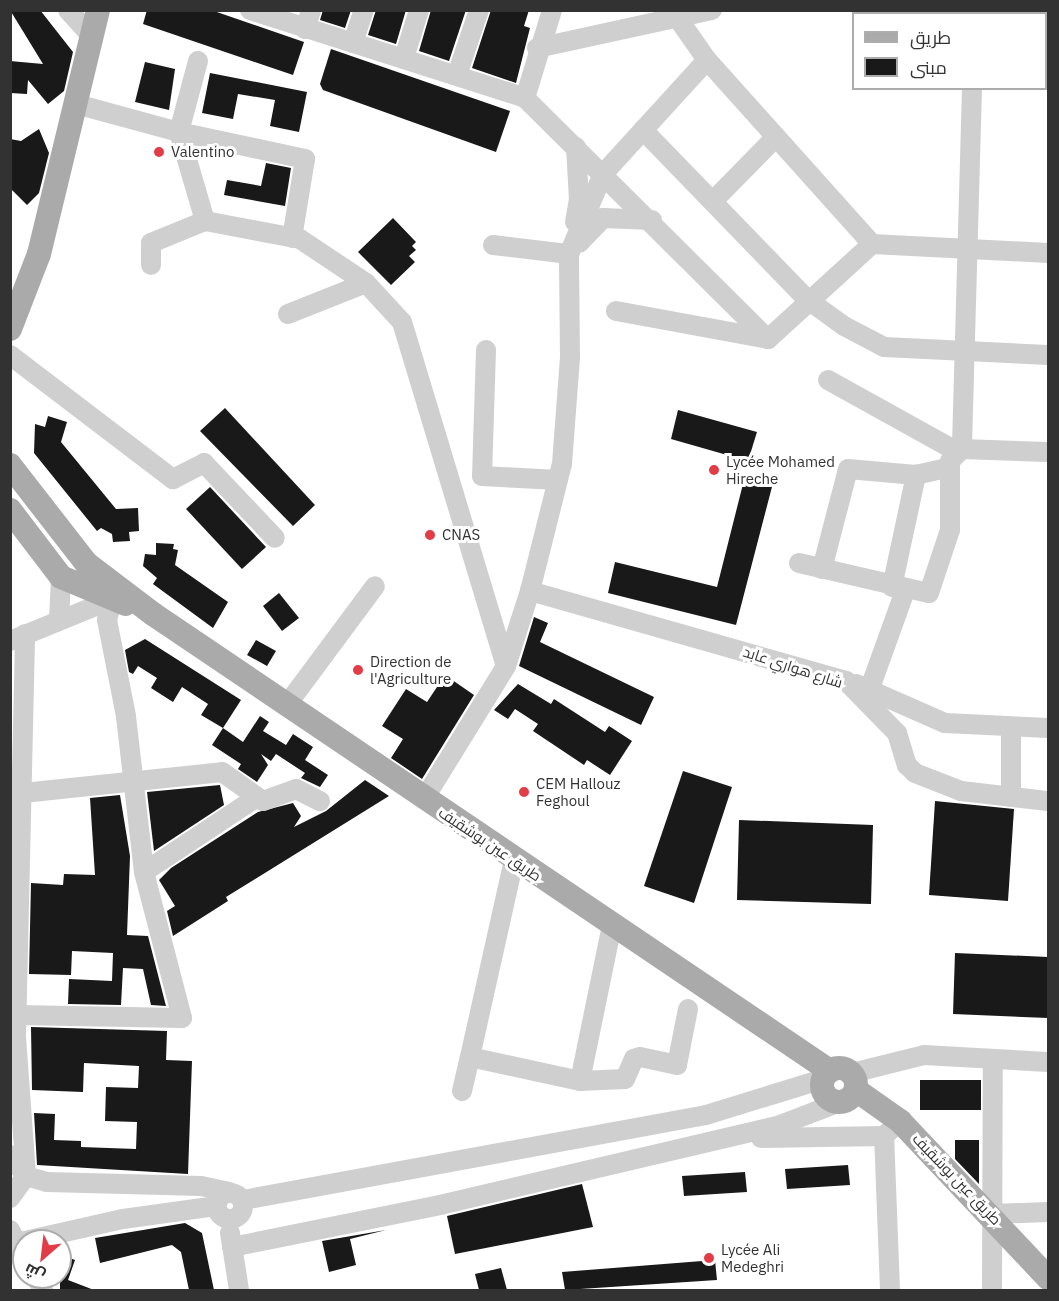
<!DOCTYPE html>
<html>
<head>
<meta charset="utf-8">
<style>
	body { margin:0 }
	#map { position:relative; width:1059px; height:1301px; overflow:hidden; background:#fff; font-family:"IBM Plex Sans",Cairo,sans-serif }
	div>[style] { position:absolute }
	[style*='--x'] { left:calc(var(--x)*1px); top:calc(var(--y)*1px); width:calc(var(--w)*1px); rotate:calc(var(--a)*1deg) }
	.building>* { inset:0; background:#191919 }
	.minor>* { height:20px; margin:-10px; padding:0 10px; transform-origin:10px; border-radius:10px; background:#cfcfcf }
	.minor>.ring { margin:-10px; padding:0; box-sizing:content-box; background:none; border:20px solid #cfcfcf; border-radius:50% }
	.major>* { height:24px; margin:-12px; padding:0 12px; transform-origin:12px; border-radius:12px; background:#aaa }
	.major>.ring { margin:-12px; padding:0; box-sizing:content-box; background:none; border:24px solid #aaa; border-radius:50% }
	.dots>* { width:16px; height:16px; translate:-50% -50%; box-sizing:border-box; border:3px solid #fff; border-radius:50% }
	span { translate:-50% -50%; white-space:nowrap; text-align:center; line-height:1.15; -webkit-text-stroke:6px #fff; paint-order:stroke }
	.poi-label { font-size:15px; color:#323232 }
	.left { translate:0 -50%; text-align:left }
	.street-label { font-size:15px; color:#323232 }
	.frame { position:absolute; inset:0; border:12px solid #323232; pointer-events:none }
	.legend { position:absolute; left:852px; top:12px; width:195px; height:78px; box-sizing:border-box; background:#fff; border:2px solid #adadad; margin:0; padding:8px 10px; list-style:none; font-size:18px; color:#323232 }
	.legend li { display:flex; align-items:center; gap:12px; height:30px }
	.legend b { width:30px; border:2px solid #adadad }
	.north { position:absolute; left:12px; top:1229px; width:60px; height:60px; box-sizing:border-box; background:#fff; border:2px solid #adadad; border-radius:50%; rotate:208deg; font-size:16px; font-weight:700; line-height:24px; text-align:center; color:#323232 }
	.north::after { content:''; display:block; margin:auto; width:21px; height:27px; background:#e23c47; clip-path:polygon(50% 0,100% 100%,50% 72%,0 100%) }
</style>
</head>
<body>
<div id="map">
	<div class="building">
		<i style="clip-path:polygon(10px 10px,40px 10px,73px 52px,64px 91px,48px 104px,28px 80px,27px 94px,10px 93px,10px 61px,43px 64px)"></i>
		<i style="clip-path:polygon(147px 10px,211px 10px,304px 42px,293px 75px,143px 24px)"></i>
		<i style="clip-path:polygon(323px 10px,351px 10px,345px 28px,320px 20px)"></i>
		<i style="clip-path:polygon(376px 10px,406px 10px,396px 44px,368px 35px)"></i>
		<i style="clip-path:polygon(431px 10px,466px 10px,449px 61px,419px 51px)"></i>
		<i style="clip-path:polygon(491px 10px,529px 10px,524px 26px,530px 28px,516px 83px,472px 68px)"></i>
		<i style="clip-path:polygon(331px 49px,510px 111px,496px 152px,323px 90px,320px 84px)"></i>
		<i style="clip-path:polygon(145px 62px,175px 69px,169px 110px,135px 102px)"></i>
		<i style="clip-path:polygon(210px 73px,307px 92px,299px 132px,270px 126px,275px 100px,238px 94px,233px 119px,202px 113px)"></i>
		<i style="clip-path:polygon(39px 129px,49px 153px,39px 193px,27px 205px,10px 188px,10px 139px,21px 141px)"></i>
		<i style="clip-path:polygon(266px 163px,291px 168px,285px 206px,224px 195px,227px 180px,261px 186px)"></i>
		<i style="clip-path:polygon(393px 218px,416px 242px,412px 246px,416px 250px,409px 256px,415px 262px,391px 285px,358px 252px)"></i>
		<i style="clip-path:polygon(225px 408px,315px 505px,293px 526px,200px 431px)"></i>
		<i style="clip-path:polygon(678px 410px,757px 432px,748px 461px,671px 439px)"></i>
		<i style="clip-path:polygon(48px 416px,67px 422px,61px 442px,116px 509px,138px 508px,139px 531px,129px 532px,130px 541px,113px 542px,112px 534px,101px 528px,97px 531px,34px 453px,35px 424px,45px 427px)"></i>
		<i style="clip-path:polygon(745px 476px,773px 483px,736px 625px,608px 593px,615px 562px,717px 587px)"></i>
		<i style="clip-path:polygon(210px 487px,266px 547px,242px 569px,186px 509px)"></i>
		<i style="clip-path:polygon(156px 543px,174px 544px,173px 549px,178px 550px,175px 565px,228px 602px,213px 628px,153px 584px,157px 578px,143px 566px,145px 554px,156px 555px)"></i>
		<i style="clip-path:polygon(279px 593px,299px 618px,282px 631px,263px 606px)"></i>
		<i style="clip-path:polygon(534px 617px,548px 623px,540px 642px,654px 697px,641px 725px,519px 666px)"></i>
		<i style="clip-path:polygon(145px 639px,241px 700px,223px 728px,201px 715px,208px 704px,182px 687px,173px 702px,151px 688px,157px 678px,138px 666px,133px 674px,129px 672px,125px 650px)"></i>
		<i style="clip-path:polygon(256px 640px,276px 651px,267px 666px,247px 655px)"></i>
		<i style="clip-path:polygon(445px 675px,474px 695px,422px 779px,391px 758px,403px 739px,382px 726px,406px 689px,427px 702px)"></i>
		<i style="clip-path:polygon(518px 684px,551px 704px,554px 699px,605px 732px,609px 726px,632px 741px,610px 775px,587px 760px,584px 765px,533px 731px,538px 724px,515px 709px,508px 719px,494px 710px)"></i>
		<i style="clip-path:polygon(260px 716px,269px 722px,263px 731px,286px 745px,293px 734px,313px 747px,305px 760px,328px 775px,320px 787px,301px 778px,305px 773px,276px 754px,271px 761px,261px 754px,268px 765px,257px 782px,238px 769px,241px 764px,212px 745px,223px 728px,243px 742px)"></i>
		<i style="clip-path:polygon(683px 771px,732px 787px,694px 903px,644px 886px)"></i>
		<i style="clip-path:polygon(365px 780px,389px 796px,226px 897px,228px 901px,173px 936px,167px 911px,175px 906px,159px 880px,171px 868px,258px 812px,293px 803px,301px 816px,294px 827px,326px 811px)"></i>
		<i style="clip-path:polygon(220px 785px,224px 805px,154px 851px,147px 792px)"></i>
		<i style="clip-path:polygon(120px 795px,130px 856px,127px 935px,148px 936px,166px 1006px,151px 1005px,143px 969px,123px 968px,121px 1005px,68px 1004px,69px 979px,112px 981px,113px 953px,72px 951px,71px 975px,29px 974px,31px 883px,63px 885px,64px 874px,95px 875px,90px 798px)"></i>
		<i style="clip-path:polygon(935px 801px,1014px 809px,1008px 901px,929px 895px)"></i>
		<i style="clip-path:polygon(739px 820px,873px 825px,871px 904px,737px 900px)"></i>
		<i style="clip-path:polygon(955px 953px,1048px 957px,1048px 1018px,953px 1014px)"></i>
		<i style="clip-path:polygon(31px 1027px,167px 1031px,166px 1060px,192px 1061px,188px 1174px,37px 1165px,34px 1113px,55px 1114px,54px 1140px,81px 1141px,81px 1147px,136px 1149px,137px 1122px,105px 1121px,106px 1087px,138px 1088px,139px 1066px,84px 1063px,83px 1092px,32px 1090px)"></i>
		<i style="clip-path:polygon(920px 1080px,981px 1080px,981px 1110px,920px 1110px)"></i>
		<i style="clip-path:polygon(955px 1140px,979px 1140px,979px 1184px,955px 1159px)"></i>
		<i style="clip-path:polygon(848px 1165px,850px 1185px,787px 1189px,785px 1169px)"></i>
		<i style="clip-path:polygon(745px 1172px,747px 1192px,684px 1196px,682px 1176px)"></i>
		<i style="clip-path:polygon(582px 1184px,593px 1227px,455px 1254px,447px 1216px)"></i>
		<i style="clip-path:polygon(185px 1223px,202px 1233px,214px 1290px,189px 1290px,181px 1252px,172px 1245px,100px 1263px,95px 1238px)"></i>
		<i style="clip-path:polygon(386px 1230px,350px 1239px,356px 1265px,329px 1272px,322px 1241px)"></i>
		<i style="clip-path:polygon(60px 1254px,75px 1260px,68px 1280px,94px 1290px,60px 1290px)"></i>
		<i style="clip-path:polygon(715px 1260px,717px 1280px,565px 1290px,562px 1272px)"></i>
		<i style="clip-path:polygon(501px 1268px,507px 1290px,479px 1290px,475px 1274px)"></i>
	</div>
	<div class="minor">
		<i style="--x:68;--y:10;--w:36;--a:48"></i>
		<i style="--x:250;--y:10;--w:289;--a:17.7"></i>
		<i style="--x:525;--y:98;--w:342;--a:44.8"></i>
		<i style="--x:975;--y:14;--w:4;--a:-90"></i>
		<i style="--x:679;--y:20;--w:49;--a:55"></i>
		<i style="--x:707;--y:60;--w:247;--a:48.1"></i>
		<i style="--x:305;--y:29;--w:20;--a:-72"></i>
		<i style="--x:353;--y:43;--w:35;--a:-72"></i>
		<i style="--x:537;--y:48;--w:179;--a:-12.3"></i>
		<i style="--x:404;--y:58;--w:50;--a:-72.6"></i>
		<i style="--x:198;--y:61;--w:73;--a:105"></i>
		<i style="--x:179;--y:132;--w:129;--a:12.1"></i>
		<i style="--x:305;--y:159;--w:80;--a:99.3"></i>
		<i style="--x:457;--y:75;--w:69;--a:-71.3"></i>
		<i style="--x:972;--y:88;--w:361;--a:91.6"></i>
		<i style="--x:962;--y:449;--w:86;--a:2"></i>
		<i style="--x:525;--y:98;--w:92;--a:-72.9"></i>
		<i style="--x:76;--y:104;--w:107;--a:15.2"></i>
		<i style="--x:179;--y:132;--w:93;--a:73.7"></i>
		<i style="--x:643;--y:130;--w:237;--a:45.9"></i>
		<i style="--x:808;--y:300;--w:44;--a:35.8"></i>
		<i style="--x:844;--y:326;--w:45;--a:27.7"></i>
		<i style="--x:884;--y:347;--w:164;--a:2.8"></i>
		<i style="--x:714;--y:200;--w:88;--a:-45.5"></i>
		<i style="--x:575;--y:222;--w:22;--a:-80"></i>
		<i style="--x:579;--y:200;--w:53;--a:-93.2"></i>
		<i style="--x:579;--y:243;--w:35;--a:-46"></i>
		<i style="--x:603;--y:218;--w:49;--a:2.3"></i>
		<i style="--x:493;--y:245;--w:77;--a:6.8"></i>
		<i style="--x:151;--y:265;--w:22;--a:-90"></i>
		<i style="--x:151;--y:243;--w:58;--a:-22.2"></i>
		<i style="--x:205;--y:221;--w:97;--a:10.7"></i>
		<i style="--x:300;--y:239;--w:79;--a:33.7"></i>
		<i style="--x:366;--y:283;--w:53;--a:47.3"></i>
		<i style="--x:402;--y:322;--w:359;--a:73.2"></i>
		<i style="--x:616;--y:311;--w:155;--a:10.4"></i>
		<i style="--x:288;--y:314;--w:84;--a:-21.7"></i>
		<i style="--x:768;--y:339;--w:141;--a:-42.4"></i>
		<i style="--x:872;--y:244;--w:176;--a:2.9"></i>
		<i style="--x:486;--y:350;--w:126;--a:91.8"></i>
		<i style="--x:482;--y:476;--w:76;--a:3"></i>
		<i style="--x:10;--y:355;--w:205;--a:37.3"></i>
		<i style="--x:173;--y:479;--w:35;--a:-27"></i>
		<i style="--x:204;--y:463;--w:103;--a:46.6"></i>
		<i style="--x:828;--y:380;--w:149;--a:29"></i>
		<i style="--x:799;--y:563;--w:133;--a:13"></i>
		<i style="--x:929;--y:593;--w:66;--a:-71.6"></i>
		<i style="--x:950;--y:530;--w:69;--a:-90"></i>
		<i style="--x:950;--y:461;--w:17;--a:-45"></i>
		<i style="--x:822;--y:569;--w:103;--a:-75.4"></i>
		<i style="--x:848;--y:469;--w:68;--a:5"></i>
		<i style="--x:916;--y:475;--w:35;--a:-13"></i>
		<i style="--x:892;--y:587;--w:115;--a:-77.9"></i>
		<i style="--x:530;--y:591;--w:329;--a:15.9"></i>
		<i style="--x:846;--y:681;--w:73;--a:45.6"></i>
		<i style="--x:897;--y:733;--w:34;--a:73"></i>
		<i style="--x:907;--y:765;--w:11;--a:45"></i>
		<i style="--x:915;--y:773;--w:49;--a:21.4"></i>
		<i style="--x:961;--y:791;--w:88;--a:6.6"></i>
		<i style="--x:59;--y:620;--w:43;--a:-87.3"></i>
		<i style="--x:10;--y:641;--w:111;--a:-22.2"></i>
		<i style="--x:856;--y:684;--w:97;--a:23.7"></i>
		<i style="--x:945;--y:723;--w:103;--a:2.8"></i>
		<i style="--x:870;--y:688;--w:103;--a:-70.2"></i>
		<i style="--x:286;--y:706;--w:149;--a:-53.4"></i>
		<i style="--x:23;--y:793;--w:200;--a:-6"></i>
		<i style="--x:222;--y:772;--w:50;--a:35.3"></i>
		<i style="--x:263;--y:801;--w:35;--a:-20"></i>
		<i style="--x:296;--y:789;--w:27;--a:27"></i>
		<i style="--x:1011;--y:797;--w:69;--a:-90"></i>
		<i style="--x:424;--y:799;--w:156;--a:-58.3"></i>
		<i style="--x:506;--y:666;--w:79;--a:-72.3"></i>
		<i style="--x:530;--y:591;--w:131;--a:-75.9"></i>
		<i style="--x:562;--y:464;--w:107;--a:-85.7"></i>
		<i style="--x:570;--y:357;--w:103;--a:-90.6"></i>
		<i style="--x:569;--y:254;--w:87;--a:-67"></i>
		<i style="--x:603;--y:174;--w:154;--a:-47.6"></i>
		<i style="--x:514;--y:860;--w:202;--a:102.6"></i>
		<i style="--x:470;--y:1057;--w:113;--a:12.3"></i>
		<i style="--x:580;--y:1081;--w:159;--a:-78.4"></i>
		<i style="--x:144;--y:872;--w:134;--a:-33.5"></i>
		<i style="--x:17;--y:1015;--w:165;--a:1"></i>
		<i style="--x:182;--y:1018;--w:151;--a:-104.6"></i>
		<i style="--x:144;--y:872;--w:157;--a:-96.6"></i>
		<i style="--x:126;--y:716;--w:98;--a:-101.2"></i>
		<i style="--x:107;--y:620;--w:22;--a:-74"></i>
		<i style="--x:852;--y:1073;--w:74;--a:-14"></i>
		<i style="--x:924;--y:1055;--w:124;--a:3.2"></i>
		<i style="--x:580;--y:1081;--w:45;--a:-2.5"></i>
		<i style="--x:625;--y:1079;--w:22;--a:-66"></i>
		<i style="--x:634;--y:1059;--w:6;--a:-18"></i>
		<i style="--x:640;--y:1057;--w:38;--a:12"></i>
		<i style="--x:677;--y:1065;--w:57;--a:-78.9"></i>
		<i style="--x:462;--y:1091;--w:35;--a:-77"></i>
		<i style="--x:761;--y:1138;--w:123;--a:-0.9"></i>
		<i style="--x:10;--y:1155;--w:26;--a:53"></i>
		<i style="--x:26;--y:1176;--w:22;--a:16"></i>
		<i style="--x:47;--y:1182;--w:154;--a:1.5"></i>
		<i style="--x:201;--y:1186;--w:29;--a:12"></i>
		<i class="ring" style="left:217px;top:1193px;width:6px;height:6px"></i>
		<i style="--x:10;--y:1198;--w:27;--a:-54"></i>
		<i style="--x:26;--y:1176;--w:140;--a:-94.1"></i>
		<i style="--x:16;--y:1036;--w:402;--a:-88.7"></i>
		<i style="--x:243;--y:1200;--w:471;--a:-10.4"></i>
		<i style="--x:706;--y:1115;--w:122;--a:-17.1"></i>
		<i style="--x:992;--y:1214;--w:56;--a:-2"></i>
		<i style="--x:10;--y:1230;--w:30;--a:62"></i>
		<i style="--x:230;--y:1233;--w:58;--a:81"></i>
		<i style="--x:25;--y:1241;--w:100;--a:-12.7"></i>
		<i style="--x:123;--y:1219;--w:95;--a:-7.9"></i>
		<i style="--x:232;--y:1247;--w:212;--a:-11.4"></i>
		<i style="--x:440;--y:1205;--w:349;--a:-13.2"></i>
		<i style="--x:780;--y:1125;--w:64;--a:-21"></i>
		<i style="--x:36;--y:1277;--w:15;--a:62"></i>
		<i style="--x:890;--y:1290;--w:154;--a:-92.2"></i>
		<i style="--x:884;--y:1136;--w:22;--a:-43"></i>
		<i style="--x:992;--y:1290;--w:231;--a:-89.8"></i>
	</div>
	<div class="major">
		<i style="--x:10;--y:329;--w:80;--a:-68.9"></i>
		<i style="--x:39;--y:254;--w:251;--a:-76.4"></i>
		<i style="--x:10;--y:465;--w:124;--a:52.2"></i>
		<i style="--x:86;--y:563;--w:84;--a:37.3"></i>
		<i style="--x:153;--y:614;--w:817;--a:34.02"></i>
		<i style="--x:10;--y:510;--w:84;--a:52.7"></i>
		<i style="--x:61;--y:577;--w:70;--a:22.6"></i>
		<i class="ring" style="left:822px;top:1068px;width:10px;height:10px"></i>
		<i style="--x:856;--y:1090;--w:54;--a:35.2"></i>
		<i style="--x:900;--y:1121;--w:216;--a:46.7"></i>
	</div>
	<div class="dots">
		<i style="left:159px;top:152px;background:#e23c47"></i>
		<i style="left:714px;top:470px;background:#e23c47"></i>
		<i style="left:430px;top:535px;background:#e23c47"></i>
		<i style="left:358px;top:670px;background:#e23c47"></i>
		<i style="left:524px;top:792px;background:#e23c47"></i>
		<i style="left:709px;top:1258px;background:#e23c47"></i>
	</div>
	<div class="poi-label">
		<span class="left" style="left:171px;top:152px">Valentino</span>
		<span class="left" style="left:726px;top:470px">Lycée Mohamed<br>Hireche</span>
		<span class="left" style="left:442px;top:535px">CNAS</span>
		<span class="left" style="left:370px;top:670px">Direction de<br>l'Agriculture</span>
		<span class="left" style="left:536px;top:792px">CEM Hallouz<br>Feghoul</span>
		<span class="left" style="left:721px;top:1258px">Lycée Ali<br>Medeghri</span>
	</div>
	<div class="street-label">
		<span style="left:793px;top:667px;rotate:18deg">شارع هواري عابد</span>
		<span style="left:490px;top:844px;rotate:34deg">طريق عين بوشقيف</span>
		<span style="left:957px;top:1179px;rotate:46deg">طريق عين بوشقيف</span>
	</div>
	<div class="frame"></div>
	<ul class="legend">
	<li><b style="height:8px;background:#aaa"></b>طريق</li>
	<li><b style="height:16px;background:#191919"></b>مبنى</li>
	</ul>
	<div class="north">ش</div>
</div>
</body>
</html>
